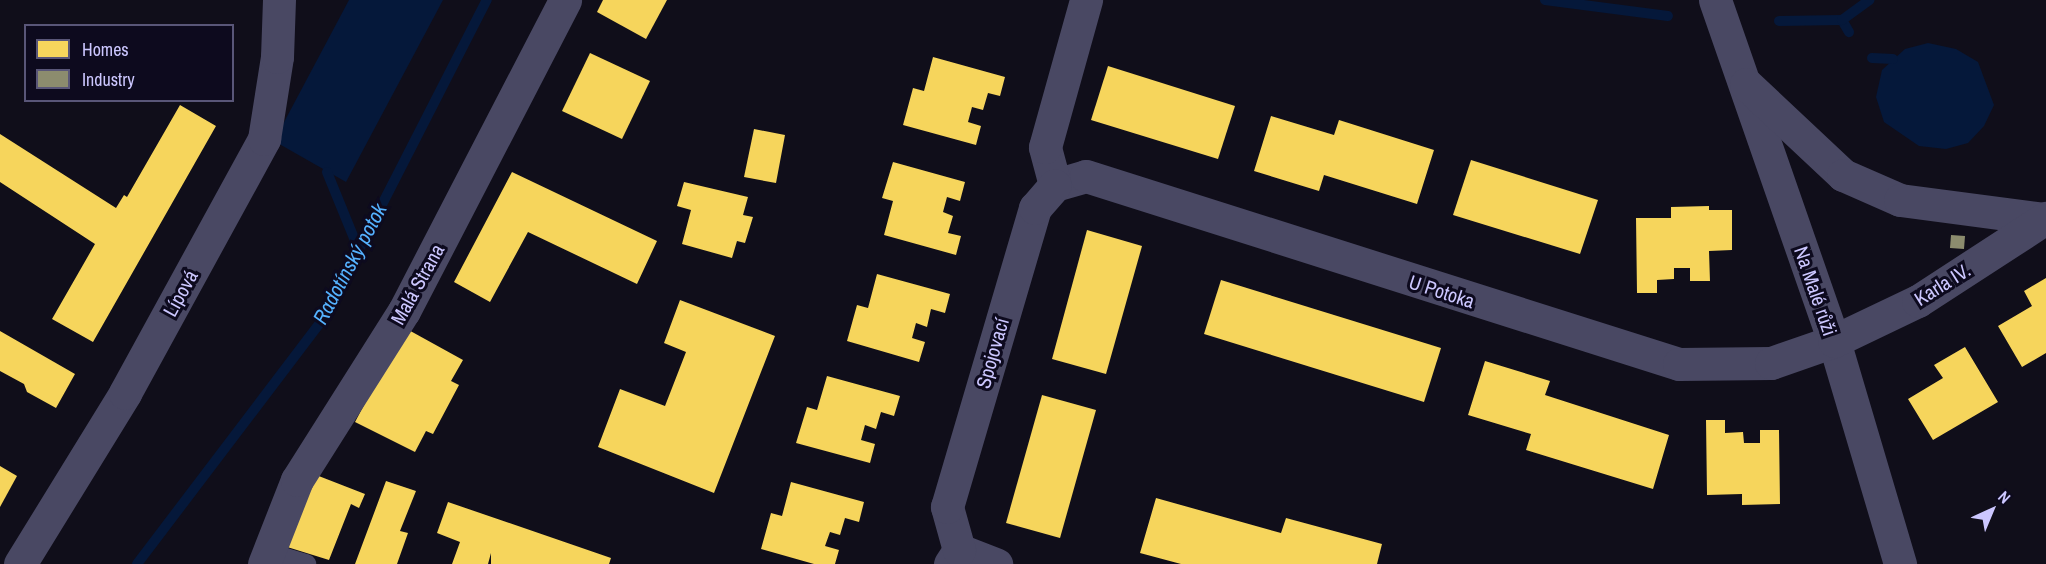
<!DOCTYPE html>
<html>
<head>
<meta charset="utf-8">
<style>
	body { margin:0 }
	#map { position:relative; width:2046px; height:564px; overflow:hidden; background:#100e1a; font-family:"Archivo Narrow",sans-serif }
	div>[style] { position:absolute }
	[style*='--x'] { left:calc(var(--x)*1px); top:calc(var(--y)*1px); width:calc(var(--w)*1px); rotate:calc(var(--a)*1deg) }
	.water>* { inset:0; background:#05183a }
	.homes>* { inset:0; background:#f6d55c }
	.industry>* { inset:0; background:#8c8c6e }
	.stream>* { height:10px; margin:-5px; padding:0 5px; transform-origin:5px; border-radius:5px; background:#05183a }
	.service>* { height:20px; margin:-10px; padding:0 10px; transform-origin:10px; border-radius:10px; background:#494863 }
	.minor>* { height:33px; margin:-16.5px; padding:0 16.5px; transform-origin:16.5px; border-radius:16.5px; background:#494863 }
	span { translate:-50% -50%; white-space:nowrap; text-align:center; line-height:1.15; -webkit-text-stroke:6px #0d0a1e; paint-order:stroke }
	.street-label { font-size:20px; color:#ccc7ff }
	.water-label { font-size:21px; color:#55b2ff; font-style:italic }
	.legend { position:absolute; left:24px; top:24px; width:210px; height:78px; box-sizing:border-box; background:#0d0a1e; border:2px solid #595678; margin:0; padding:8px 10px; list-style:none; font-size:18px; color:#ccc7ff }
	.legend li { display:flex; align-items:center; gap:12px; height:30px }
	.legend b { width:30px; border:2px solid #595678 }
	.north { position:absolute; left:1962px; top:480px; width:60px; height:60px; -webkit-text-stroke:4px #0d0a1e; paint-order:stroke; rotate:44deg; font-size:16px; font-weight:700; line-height:24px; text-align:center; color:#ccc7ff }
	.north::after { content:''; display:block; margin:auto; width:21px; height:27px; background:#ccc7ff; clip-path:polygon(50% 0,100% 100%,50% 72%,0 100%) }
</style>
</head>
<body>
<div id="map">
	<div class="water">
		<i style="clip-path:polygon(349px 0,443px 0,346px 182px,274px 141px)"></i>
		<i style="clip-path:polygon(1928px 43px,1956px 49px,1978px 62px,1994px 105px,1984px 126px,1968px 143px,1946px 149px,1919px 146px,1884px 122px,1876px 97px,1882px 70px,1905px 49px)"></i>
	</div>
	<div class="homes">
		<i style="clip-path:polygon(603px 0,667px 0,646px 39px,597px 12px)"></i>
		<i style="clip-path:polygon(590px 53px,650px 81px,622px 139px,562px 111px)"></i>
		<i style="clip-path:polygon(933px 57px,1005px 77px,1000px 96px,988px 93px,983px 110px,972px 107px,968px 122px,981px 126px,976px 145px,903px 125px,913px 88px,924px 91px)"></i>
		<i style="clip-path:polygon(1108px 66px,1235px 106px,1218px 159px,1091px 120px)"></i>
		<i style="clip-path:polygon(180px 105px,216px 126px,93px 342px,52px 319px,95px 244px,0 182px,0 134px,116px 208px,124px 195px,127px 197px)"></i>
		<i style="clip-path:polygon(1271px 116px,1334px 135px,1339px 120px,1434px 150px,1417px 204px,1324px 175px,1319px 191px,1254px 171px)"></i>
		<i style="clip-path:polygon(754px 129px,785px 135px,776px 183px,744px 177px)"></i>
		<i style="clip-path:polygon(1471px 160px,1598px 200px,1580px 254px,1453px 215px)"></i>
		<i style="clip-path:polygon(893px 162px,965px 182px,960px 201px,947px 197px,943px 212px,953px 216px,948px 233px,961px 236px,956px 255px,884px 235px,893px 201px,882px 198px)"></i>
		<i style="clip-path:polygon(512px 172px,657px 241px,637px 284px,528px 232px,490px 302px,454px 282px)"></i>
		<i style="clip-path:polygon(684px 182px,748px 197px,743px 215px,753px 217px,745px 243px,737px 241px,732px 258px,682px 244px,691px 210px,677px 206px)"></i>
		<i style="clip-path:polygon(1709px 206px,1709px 210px,1732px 210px,1732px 250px,1709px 251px,1710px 281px,1690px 281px,1690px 268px,1674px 268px,1674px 279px,1657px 280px,1657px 293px,1637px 293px,1636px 218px,1671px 218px,1671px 207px)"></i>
		<i style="clip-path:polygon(1087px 230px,1142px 246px,1106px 374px,1052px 359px)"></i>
		<i style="clip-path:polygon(877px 274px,950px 294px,945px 313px,931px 309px,927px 327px,916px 323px,912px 338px,925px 342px,919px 362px,847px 341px,857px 305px,868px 308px)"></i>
		<i style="clip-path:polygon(2046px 278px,2046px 353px,2022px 367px,1998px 326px,2032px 306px,2024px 291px)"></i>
		<i style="clip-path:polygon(1221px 280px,1441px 348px,1424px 402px,1204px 334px)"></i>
		<i style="clip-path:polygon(680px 300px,775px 336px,714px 493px,598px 447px,620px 389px,665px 406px,686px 352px,664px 343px)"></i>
		<i style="clip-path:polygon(405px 328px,463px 360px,451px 381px,459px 385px,433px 434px,426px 431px,415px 452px,355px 422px)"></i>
		<i style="clip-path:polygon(0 331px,75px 374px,56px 408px,27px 392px,24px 384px,0 371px)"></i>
		<i style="clip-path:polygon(1965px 347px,1998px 402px,1933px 440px,1908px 399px,1943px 378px,1934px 365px)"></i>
		<i style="clip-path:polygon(1485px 361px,1550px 381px,1545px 395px,1669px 435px,1653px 489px,1526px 450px,1531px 434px,1468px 415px)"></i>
		<i style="clip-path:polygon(827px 376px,900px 396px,894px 416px,881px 412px,876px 429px,865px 425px,861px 440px,875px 444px,870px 463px,796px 443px,807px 407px,817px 410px)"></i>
		<i style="clip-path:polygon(1042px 395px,1096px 410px,1060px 538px,1006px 523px)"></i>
		<i style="clip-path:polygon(1706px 420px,1725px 420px,1725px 433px,1743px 432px,1744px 443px,1760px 443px,1760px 430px,1779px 430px,1780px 504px,1742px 505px,1742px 494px,1707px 495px)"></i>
		<i style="clip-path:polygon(0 466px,17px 476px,0 507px)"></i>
		<i style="clip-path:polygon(311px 473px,365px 494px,359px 508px,351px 504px,329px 560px,284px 546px)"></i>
		<i style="clip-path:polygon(386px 481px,416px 491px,400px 531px,408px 533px,397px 564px,355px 564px)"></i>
		<i style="clip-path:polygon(791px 482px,864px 502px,859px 522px,845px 518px,840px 535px,830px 532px,825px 546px,839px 550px,835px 564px,814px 564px,761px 549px,771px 513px,782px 516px)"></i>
		<i style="clip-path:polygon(1156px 498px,1281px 533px,1286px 518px,1382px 544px,1377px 564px,1181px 564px,1140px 553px)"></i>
		<i style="clip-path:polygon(448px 502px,611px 558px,609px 564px,491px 564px,491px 553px,488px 564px,452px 564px,460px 542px,437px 533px)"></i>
	</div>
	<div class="industry">
		<i style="clip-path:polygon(1951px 235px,1965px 236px,1964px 249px,1950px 248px)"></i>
	</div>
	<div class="stream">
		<i style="--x:1545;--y:0;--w:124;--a:7.4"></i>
		<i style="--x:1842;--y:20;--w:14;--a:60"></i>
		<i style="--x:1779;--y:21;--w:63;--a:-0.9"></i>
		<i style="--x:1842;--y:20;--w:34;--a:-36"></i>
		<i style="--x:1872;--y:58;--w:21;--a:3"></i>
		<i style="--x:327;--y:172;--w:82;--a:67.8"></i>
		<i style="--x:137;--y:564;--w:311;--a:-52.8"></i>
		<i style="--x:325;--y:316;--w:355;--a:-62.9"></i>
	</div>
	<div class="service">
		<i style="--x:266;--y:552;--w:42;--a:16.7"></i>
	</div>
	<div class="minor">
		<i style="--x:1715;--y:0;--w:361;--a:70.8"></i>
		<i style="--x:1834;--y:341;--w:233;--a:73.5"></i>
		<i style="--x:1746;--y:84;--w:133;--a:43.2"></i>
		<i style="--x:1843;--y:175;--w:62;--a:23.7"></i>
		<i style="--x:1900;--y:200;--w:145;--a:7.5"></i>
		<i style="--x:1055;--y:185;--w:32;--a:-16"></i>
		<i style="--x:1086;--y:176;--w:622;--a:17.59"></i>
		<i style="--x:1679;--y:364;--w:92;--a:-0.6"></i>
		<i style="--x:1771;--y:363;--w:67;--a:-19.2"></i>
		<i style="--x:1834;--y:341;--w:93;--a:-25.5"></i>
		<i style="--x:1918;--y:301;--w:153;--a:-33"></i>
		<i style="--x:1055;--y:185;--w:39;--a:-105"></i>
		<i style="--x:1045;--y:147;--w:153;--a:-74.4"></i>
		<i style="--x:959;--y:550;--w:40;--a:21"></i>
		<i style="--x:20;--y:564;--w:201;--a:-58.4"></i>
		<i style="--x:125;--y:393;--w:290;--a:-61.3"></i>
		<i style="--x:264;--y:139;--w:83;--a:-81"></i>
		<i style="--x:277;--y:57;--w:57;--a:-88"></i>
		<i style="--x:264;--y:564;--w:90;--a:-68.6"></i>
		<i style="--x:297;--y:480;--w:200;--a:-57.7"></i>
		<i style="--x:404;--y:311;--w:350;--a:-62.6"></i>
		<i style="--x:950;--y:564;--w:17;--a:-57"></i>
		<i style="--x:959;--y:550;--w:45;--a:-105.6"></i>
		<i style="--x:947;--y:507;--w:312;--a:-73.6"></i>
		<i style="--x:1035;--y:208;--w:30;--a:-49"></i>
	</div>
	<div class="street-label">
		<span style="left:417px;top:284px;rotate:-61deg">Malá Strana</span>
		<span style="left:1942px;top:284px;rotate:-32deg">Karla IV.</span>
		<span style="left:1442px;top:291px;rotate:18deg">U Potoka</span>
		<span style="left:1816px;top:291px;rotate:71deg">Na Malé růži</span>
		<span style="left:180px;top:293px;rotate:-61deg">Lípová</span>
		<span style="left:992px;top:353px;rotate:-74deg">Spojovací</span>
	</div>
	<div class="water-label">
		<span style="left:350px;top:264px;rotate:-62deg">Radotínský potok</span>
	</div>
	<ul class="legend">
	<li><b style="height:16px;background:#f6d55c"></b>Homes</li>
	<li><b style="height:16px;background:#8c8c6e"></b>Industry</li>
	</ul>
	<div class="north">N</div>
</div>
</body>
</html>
